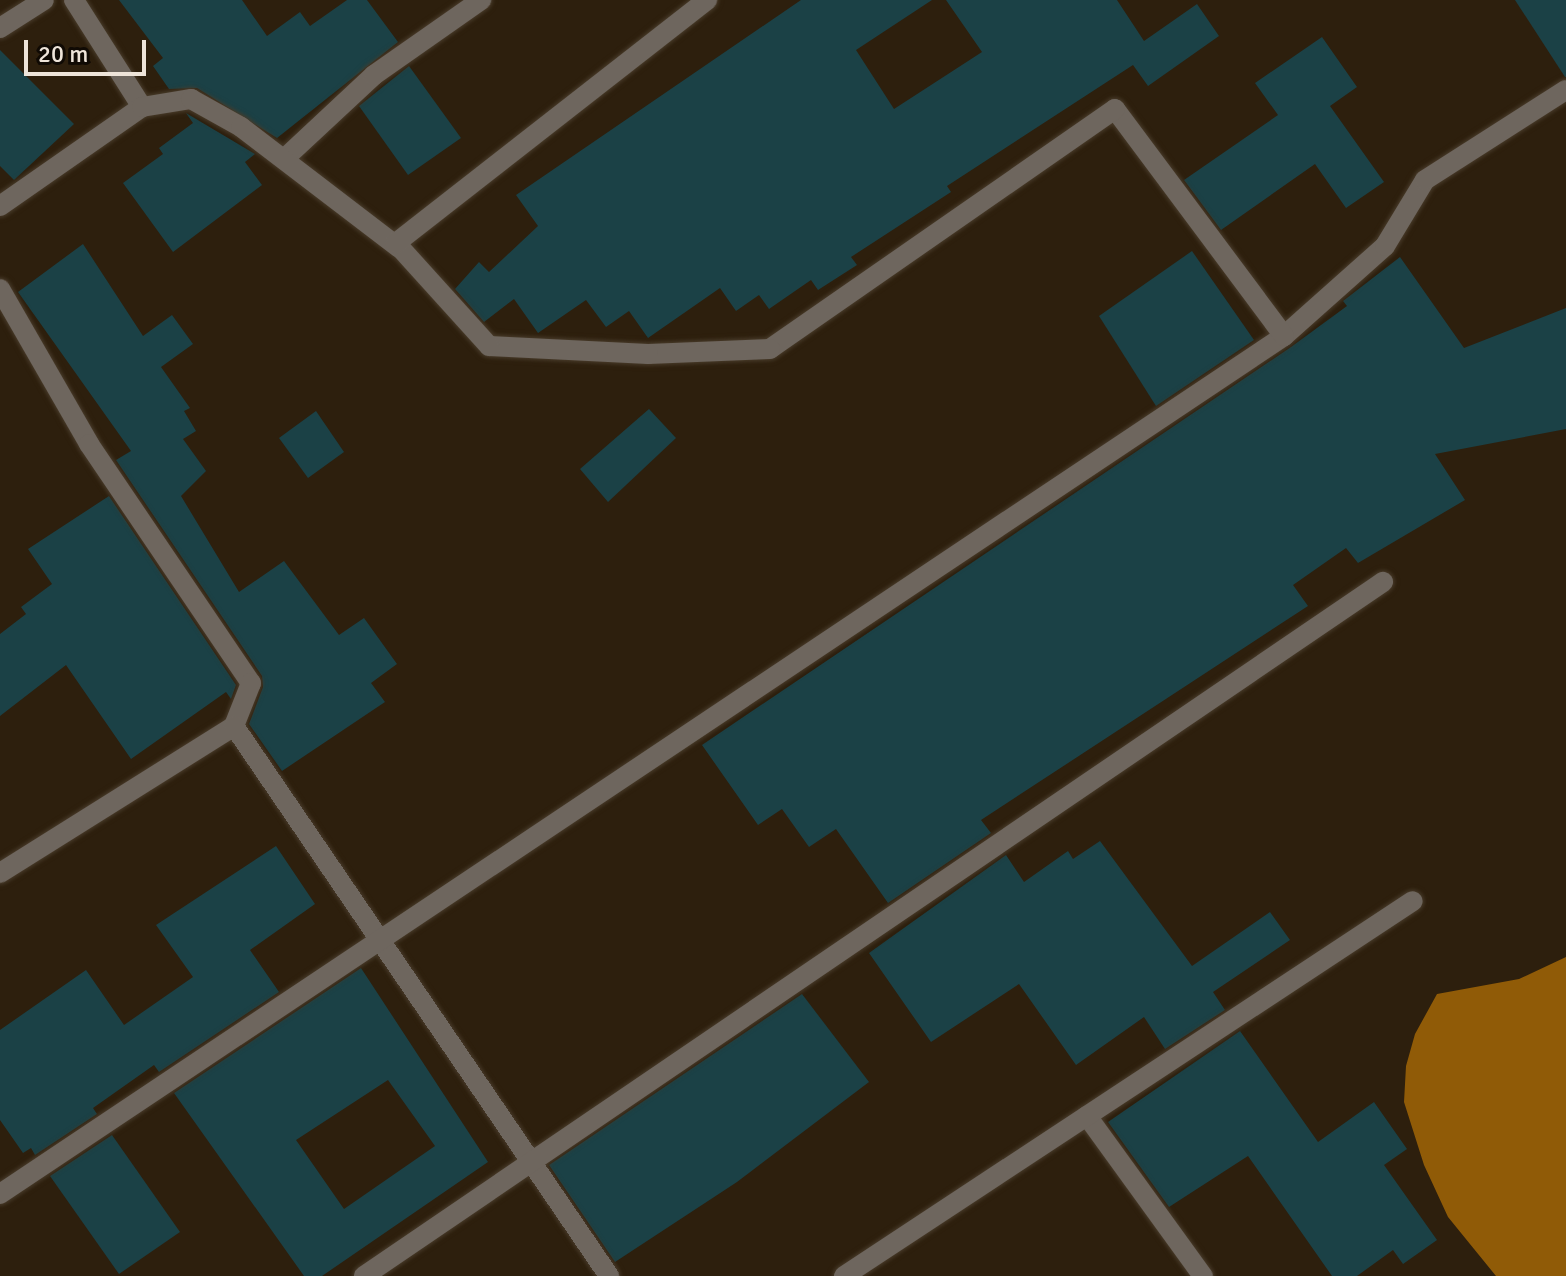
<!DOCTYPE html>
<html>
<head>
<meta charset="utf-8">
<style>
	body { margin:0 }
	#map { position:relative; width:1566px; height:1276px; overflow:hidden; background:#2d1f0d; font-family:Signika,sans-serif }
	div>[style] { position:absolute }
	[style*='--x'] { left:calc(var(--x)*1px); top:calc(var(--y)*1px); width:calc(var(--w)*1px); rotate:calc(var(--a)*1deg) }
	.water>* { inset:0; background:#905b07 }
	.building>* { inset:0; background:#1b4146 }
	.roads { filter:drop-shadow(0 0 2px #483b2a) drop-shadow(0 0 2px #483b2a) }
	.minor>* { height:20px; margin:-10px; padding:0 10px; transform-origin:10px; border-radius:10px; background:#6e665e }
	span { translate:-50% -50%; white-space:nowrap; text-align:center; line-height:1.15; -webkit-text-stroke:8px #100a04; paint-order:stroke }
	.scale { position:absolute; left:24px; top:40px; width:122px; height:36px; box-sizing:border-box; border:4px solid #eee4d9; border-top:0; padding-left:10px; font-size:24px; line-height:28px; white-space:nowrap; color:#eee4d9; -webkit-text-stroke:6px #100a04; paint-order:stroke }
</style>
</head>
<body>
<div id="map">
	<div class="water">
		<i style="clip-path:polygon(1566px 957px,1566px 1276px,1496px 1276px,1448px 1217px,1424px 1165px,1404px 1102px,1406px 1066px,1415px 1034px,1437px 994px,1519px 979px)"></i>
	</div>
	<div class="building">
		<i style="clip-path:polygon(119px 0,242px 0,267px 36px,300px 12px,310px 26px,347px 0,367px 0,398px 42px,277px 138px,197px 88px,169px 89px,153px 66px,163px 58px)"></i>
		<i style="clip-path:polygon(801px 0,932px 0,856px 50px,894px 109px,982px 52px,946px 0,1117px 0,1144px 41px,1197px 4px,1219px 36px,1148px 86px,1133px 65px,947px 186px,951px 192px,851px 257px,857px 265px,818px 290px,811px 280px,769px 309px,759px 295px,736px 311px,720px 288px,648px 338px,629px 311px,606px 327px,586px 300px,538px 333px,514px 299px,484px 322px,455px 289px,479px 262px,489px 272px,538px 226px,516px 195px)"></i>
		<i style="clip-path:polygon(1515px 0,1566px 0,1566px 77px,1565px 77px)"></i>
		<i style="clip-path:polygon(1322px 37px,1357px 87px,1330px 106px,1384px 182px,1346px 208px,1315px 164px,1221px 230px,1184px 180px,1278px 115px,1255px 83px)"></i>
		<i style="clip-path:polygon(0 50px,74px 124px,14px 180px,0 166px)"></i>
		<i style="clip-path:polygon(409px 66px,461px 138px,408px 175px,359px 106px)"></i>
		<i style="clip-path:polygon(186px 113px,255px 154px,245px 162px,262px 185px,173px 252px,123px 183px,163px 154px,159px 148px,193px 123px)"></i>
		<i style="clip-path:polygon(83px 244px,143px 336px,172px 315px,193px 344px,161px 367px,190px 408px,184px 411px,196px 431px,183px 439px,206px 471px,181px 496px,239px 592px,284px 561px,339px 635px,364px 618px,397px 664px,371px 683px,385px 702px,282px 771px,249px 724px,263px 687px,262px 676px,116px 460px,131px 451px,18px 292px)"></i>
		<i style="clip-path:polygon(1192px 251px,1254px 340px,1156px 406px,1099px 316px)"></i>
		<i style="clip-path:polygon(1400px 257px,1464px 348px,1566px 308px,1566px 429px,1435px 454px,1465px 500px,1358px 563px,1346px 548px,1293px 585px,1308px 606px,981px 820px,991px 833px,888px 903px,836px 829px,809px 847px,782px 809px,758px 825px,702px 745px,1291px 347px,1347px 306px,1343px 301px)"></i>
		<i style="clip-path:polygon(649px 409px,676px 438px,608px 502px,580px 469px)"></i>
		<i style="clip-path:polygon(316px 411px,344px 452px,308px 478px,279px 438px)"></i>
		<i style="clip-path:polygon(109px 496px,236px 685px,231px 699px,226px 692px,131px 759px,66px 665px,0 716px,0 634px,26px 614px,21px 607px,52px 584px,28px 549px)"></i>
		<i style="clip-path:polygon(1100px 841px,1192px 966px,1270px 912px,1290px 940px,1213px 992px,1225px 1010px,1165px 1049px,1144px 1017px,1076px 1065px,1019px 984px,931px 1042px,869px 953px,1006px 855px,1024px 882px,1068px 851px,1073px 859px)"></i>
		<i style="clip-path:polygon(276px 846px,315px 904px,250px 950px,279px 992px,159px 1072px,154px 1065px,93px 1108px,97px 1114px,35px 1155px,31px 1148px,23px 1153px,0 1120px,0 1030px,86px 970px,124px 1025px,193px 977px,156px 925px)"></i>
		<i style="clip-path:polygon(evenodd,361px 968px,488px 1162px,322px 1276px,304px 1276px,174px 1093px,361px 968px,388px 1080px,435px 1146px,344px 1209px,296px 1140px,388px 1080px)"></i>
		<i style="clip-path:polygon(802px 994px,869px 1082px,737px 1182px,615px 1262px,549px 1165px)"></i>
		<i style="clip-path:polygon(1240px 1031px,1318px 1142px,1374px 1102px,1407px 1149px,1384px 1165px,1437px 1240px,1403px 1264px,1393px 1250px,1357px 1276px,1332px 1276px,1248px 1156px,1169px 1207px,1108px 1122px)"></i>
		<i style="clip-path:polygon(112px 1135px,180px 1232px,119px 1274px,50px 1176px)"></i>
	</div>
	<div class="roads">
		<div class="minor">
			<i style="--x:74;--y:0;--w:127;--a:57.6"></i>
			<i style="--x:0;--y:28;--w:52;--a:-32.5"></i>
			<i style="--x:284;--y:159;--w:123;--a:-43"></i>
			<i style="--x:374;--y:75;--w:131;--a:-35"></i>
			<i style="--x:0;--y:206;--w:173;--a:-34.9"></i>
			<i style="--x:142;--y:107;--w:50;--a:-9.3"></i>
			<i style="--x:191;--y:99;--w:57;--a:29.2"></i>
			<i style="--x:241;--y:127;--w:199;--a:37.4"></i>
			<i style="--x:0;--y:289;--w:179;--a:60.1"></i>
			<i style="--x:89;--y:444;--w:289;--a:55.9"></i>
			<i style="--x:251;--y:683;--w:46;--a:111.6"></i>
			<i style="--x:1284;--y:336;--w:135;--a:-41.7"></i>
			<i style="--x:1385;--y:246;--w:77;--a:-58.8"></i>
			<i style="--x:1425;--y:180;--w:167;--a:-32.6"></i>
			<i style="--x:0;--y:873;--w:276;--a:-32.1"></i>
			<i style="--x:234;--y:726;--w:666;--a:55.71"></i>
			<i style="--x:1087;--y:1116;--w:198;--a:54.1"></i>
			<i style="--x:0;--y:1194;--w:1544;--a:-33.75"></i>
			<i style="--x:1284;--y:336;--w:283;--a:-126.7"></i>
			<i style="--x:1115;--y:109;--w:420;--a:145.2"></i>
			<i style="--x:770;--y:349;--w:122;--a:177.7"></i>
			<i style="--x:648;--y:354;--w:159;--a:-177.1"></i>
			<i style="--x:489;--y:346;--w:139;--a:-132.1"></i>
			<i style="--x:396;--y:243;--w:395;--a:-38"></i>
			<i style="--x:364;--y:1276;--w:1233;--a:-34.26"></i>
			<i style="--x:844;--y:1276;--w:681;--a:-33.39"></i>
		</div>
	</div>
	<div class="scale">20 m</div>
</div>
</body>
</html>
